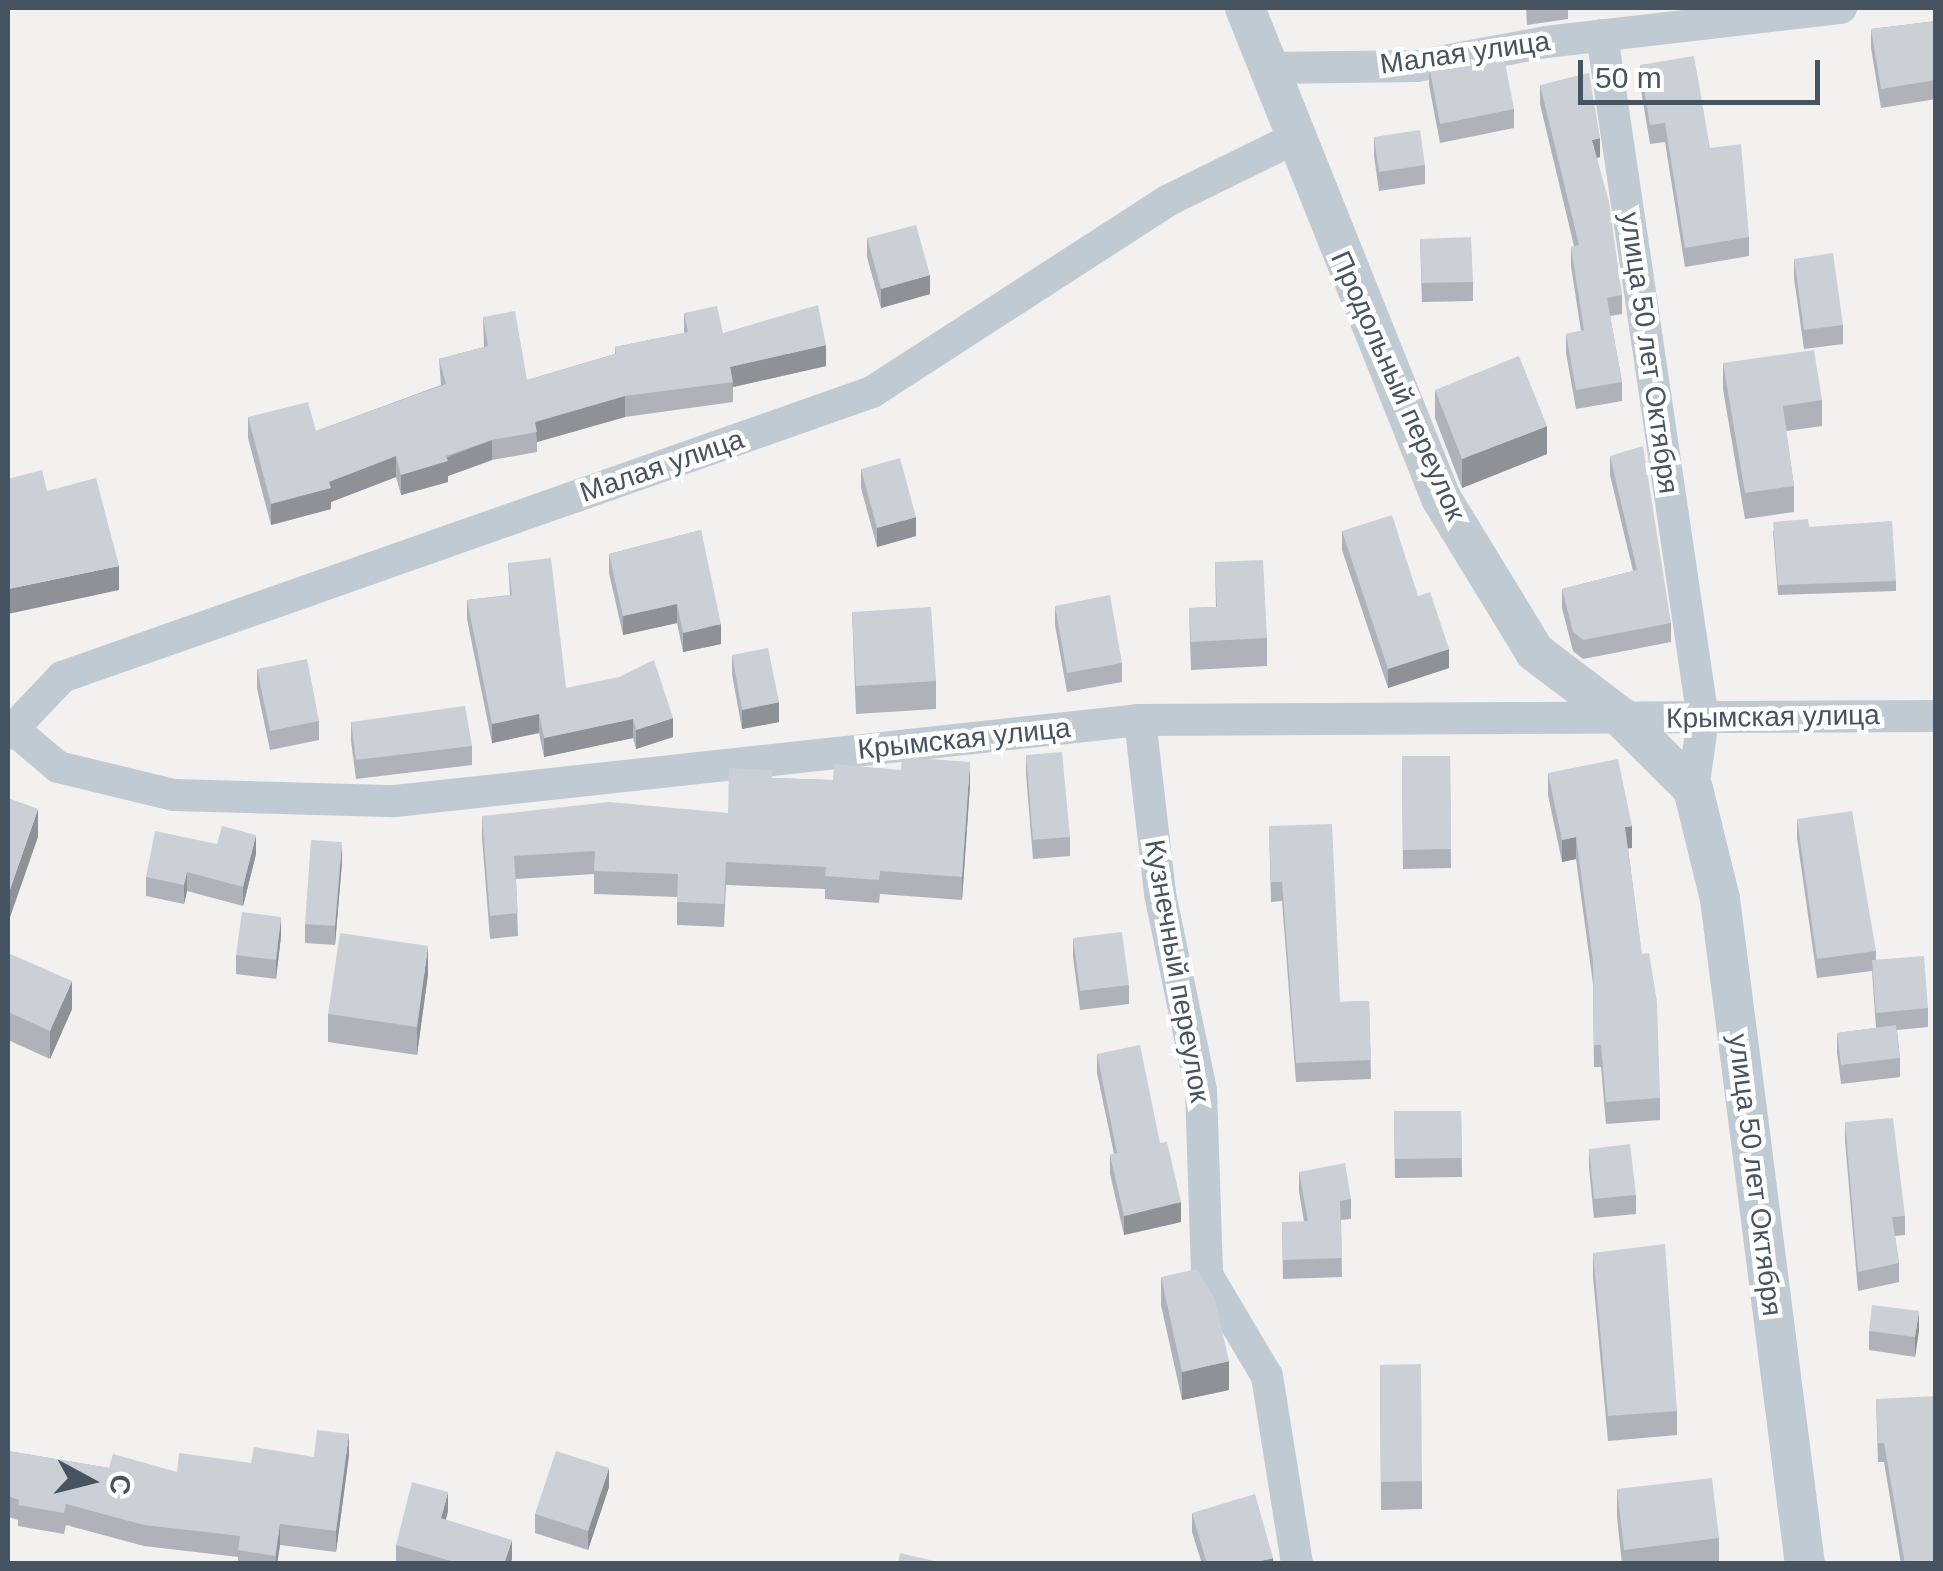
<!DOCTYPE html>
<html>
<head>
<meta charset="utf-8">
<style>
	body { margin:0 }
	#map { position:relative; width:1943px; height:1571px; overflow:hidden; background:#f3f0f0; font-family:Helvetica,sans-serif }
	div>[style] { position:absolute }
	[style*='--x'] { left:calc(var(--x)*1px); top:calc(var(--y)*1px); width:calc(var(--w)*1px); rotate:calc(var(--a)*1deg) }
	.minor>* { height:32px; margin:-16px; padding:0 16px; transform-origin:16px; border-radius:16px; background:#bfcad3 }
	.tertiary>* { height:40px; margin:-20px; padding:0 20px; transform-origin:20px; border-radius:20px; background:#bfcad3 }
	.wall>* { inset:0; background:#afb2b8 }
	.shaded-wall>* { inset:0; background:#8e9196 }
	.building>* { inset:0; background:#cbcfd6 }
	span { translate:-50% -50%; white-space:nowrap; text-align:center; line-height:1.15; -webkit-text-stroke:9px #fff; paint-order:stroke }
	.street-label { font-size:28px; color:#465360 }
	.frame { position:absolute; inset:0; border:10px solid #465360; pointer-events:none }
	.north { position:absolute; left:40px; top:1431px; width:100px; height:100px; -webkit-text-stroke:8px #fff; paint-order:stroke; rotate:97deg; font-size:28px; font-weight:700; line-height:40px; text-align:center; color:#465360 }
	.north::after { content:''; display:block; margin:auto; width:35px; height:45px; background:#465360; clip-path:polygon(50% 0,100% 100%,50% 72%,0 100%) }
	.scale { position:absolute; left:1578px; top:60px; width:242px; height:45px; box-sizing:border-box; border:5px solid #465360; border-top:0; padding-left:12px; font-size:30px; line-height:35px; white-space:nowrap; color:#465360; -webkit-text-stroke:8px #fff; paint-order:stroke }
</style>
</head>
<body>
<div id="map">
	<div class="minor">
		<i style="--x:1602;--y:35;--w:691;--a:81.6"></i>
		<i style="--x:1703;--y:719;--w:71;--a:98.1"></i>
		<i style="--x:1267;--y:68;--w:150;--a:-0.8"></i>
		<i style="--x:1417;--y:66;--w:131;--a:-10.5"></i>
		<i style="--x:1546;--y:42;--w:297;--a:-6.6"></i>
		<i style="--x:1140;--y:720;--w:175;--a:83.4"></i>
		<i style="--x:1160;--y:894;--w:200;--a:78.2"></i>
		<i style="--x:1201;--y:1090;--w:185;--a:88.1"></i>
		<i style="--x:1207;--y:1275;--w:117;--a:59.3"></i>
		<i style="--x:1267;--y:1376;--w:190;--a:80.9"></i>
		<i style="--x:13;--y:729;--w:59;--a:40.2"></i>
		<i style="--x:58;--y:767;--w:119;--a:13.6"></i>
		<i style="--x:174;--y:795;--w:221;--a:1.6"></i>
		<i style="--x:395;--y:801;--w:749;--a:-6.21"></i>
		<i style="--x:1140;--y:720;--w:796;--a:-0.29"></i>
		<i style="--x:8;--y:734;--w:79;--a:-46.5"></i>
		<i style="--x:62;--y:677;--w:859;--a:-19.38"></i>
		<i style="--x:872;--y:392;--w:354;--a:-32.9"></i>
		<i style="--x:1169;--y:200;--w:138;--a:-26.2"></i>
	</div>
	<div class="tertiary">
		<i style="--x:1245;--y:8;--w:528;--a:68.2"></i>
		<i style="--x:1441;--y:498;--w:180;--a:58.6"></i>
		<i style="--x:1535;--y:652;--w:109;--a:37.2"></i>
		<i style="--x:1622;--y:718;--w:100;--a:45"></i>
		<i style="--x:1693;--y:789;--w:113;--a:76.2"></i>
		<i style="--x:1720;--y:899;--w:670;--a:82.72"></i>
	</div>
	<div class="wall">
		<i style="clip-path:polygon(1526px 8px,1568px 8px,1568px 19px,1527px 25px)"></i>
		<i style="clip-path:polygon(1936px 21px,1936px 99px,1881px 108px,1871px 48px,1871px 29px)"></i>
		<i style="clip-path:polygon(1640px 65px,1710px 148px,1749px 237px,1749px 256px,1685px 267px,1665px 142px,1650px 144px,1640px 84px)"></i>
		<i style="clip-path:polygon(1429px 66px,1514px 109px,1514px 128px,1440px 143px,1429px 85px)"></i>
		<i style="clip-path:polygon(1540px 85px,1600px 157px,1597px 158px,1622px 295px,1622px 314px,1610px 316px,1622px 382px,1622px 401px,1576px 409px,1566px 353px,1566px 334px,1581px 331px,1571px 266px,1571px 247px,1574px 246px,1540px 104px)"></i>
		<i style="clip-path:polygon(1374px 137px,1425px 165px,1425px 184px,1379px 191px,1374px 156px)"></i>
		<i style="clip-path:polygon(867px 238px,930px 294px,881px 308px,867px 257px)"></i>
		<i style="clip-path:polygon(1420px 239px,1473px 282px,1473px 301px,1422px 302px)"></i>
		<i style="clip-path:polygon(1794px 259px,1843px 325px,1843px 344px,1804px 349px,1794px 278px)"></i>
		<i style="clip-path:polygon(684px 313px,723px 333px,826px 366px,733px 387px,733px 402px,625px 417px,537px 442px,537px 452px,492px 460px,448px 476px,448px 482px,401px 495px,396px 477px,331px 502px,331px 509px,271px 525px,248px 438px,248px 417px,316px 431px,441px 385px,439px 359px,484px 347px,483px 317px,527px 380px,615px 354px,615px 347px,684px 333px)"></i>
		<i style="clip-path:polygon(1723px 363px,1822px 400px,1822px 426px,1786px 431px,1794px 486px,1794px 512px,1745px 519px,1723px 389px)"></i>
		<i style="clip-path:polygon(1435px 390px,1547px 454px,1462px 488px,1435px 418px)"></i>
		<i style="clip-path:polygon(1610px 456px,1671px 623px,1671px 642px,1583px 659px,1573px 651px,1562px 608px,1562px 589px,1633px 571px,1610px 475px)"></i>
		<i style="clip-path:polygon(861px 469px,916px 536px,877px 547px,861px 488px)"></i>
		<i style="clip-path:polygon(1809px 527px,1896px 581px,1896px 591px,1778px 595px,1773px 531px)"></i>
		<i style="clip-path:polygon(701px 530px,721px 644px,683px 652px,677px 623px,623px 635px,609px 573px,609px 554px)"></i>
		<i style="clip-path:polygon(1342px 531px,1418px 596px,1449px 668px,1388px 688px,1342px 550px)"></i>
		<i style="clip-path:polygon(1215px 562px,1267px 638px,1267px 666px,1191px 670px,1189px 608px,1216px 607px)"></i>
		<i style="clip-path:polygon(508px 563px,566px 688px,673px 737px,636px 749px,633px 738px,544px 757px,539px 733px,492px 743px,467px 619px,467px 600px,510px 595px)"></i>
		<i style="clip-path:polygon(1055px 606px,1122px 663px,1122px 682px,1067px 692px,1055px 625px)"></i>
		<i style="clip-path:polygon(852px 612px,936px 681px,936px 709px,856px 714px)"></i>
		<i style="clip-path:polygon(732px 655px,779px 722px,742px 729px,732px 674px)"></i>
		<i style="clip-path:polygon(257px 669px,319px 721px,319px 740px,270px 750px,257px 688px)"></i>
		<i style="clip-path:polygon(351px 722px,472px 746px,472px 765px,356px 779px,351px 741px)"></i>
		<i style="clip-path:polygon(1026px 755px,1070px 837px,1070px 856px,1033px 859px,1026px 774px)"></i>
		<i style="clip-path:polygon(1402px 756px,1450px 756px,1451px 868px,1403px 869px)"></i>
		<i style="clip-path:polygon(1548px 773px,1632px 848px,1628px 848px,1660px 1098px,1660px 1120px,1606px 1124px,1601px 1067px,1594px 1067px,1593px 984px,1576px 859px,1562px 862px,1548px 795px)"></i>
		<i style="clip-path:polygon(772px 778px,970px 785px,962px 900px,880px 894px,879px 903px,825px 899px,825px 889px,726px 885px,724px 927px,677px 925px,677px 897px,594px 894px,594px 874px,516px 879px,518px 936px,490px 939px,482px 838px,482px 816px,728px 813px)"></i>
		<i style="clip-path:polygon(1797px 819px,1876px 951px,1876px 960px,1928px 1008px,1928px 1027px,1897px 1030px,1900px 1058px,1900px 1077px,1841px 1084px,1837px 1052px,1837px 1033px,1876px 1028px,1872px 971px,1817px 978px,1797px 838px)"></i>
		<i style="clip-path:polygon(1269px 826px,1340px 1002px,1369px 1001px,1371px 1079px,1296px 1082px,1282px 901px,1271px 902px)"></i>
		<i style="clip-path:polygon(256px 854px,243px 906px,187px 891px,184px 904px,146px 896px,146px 877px)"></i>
		<i style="clip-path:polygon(342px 862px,335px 945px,305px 943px,305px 924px)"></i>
		<i style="clip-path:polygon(281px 936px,276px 979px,236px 974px,236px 955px)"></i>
		<i style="clip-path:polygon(1073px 938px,1129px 985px,1129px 1004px,1080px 1010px,1073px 957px)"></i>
		<i style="clip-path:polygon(8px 953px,72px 1009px,50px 1059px,8px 1040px)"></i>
		<i style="clip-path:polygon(428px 974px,417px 1055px,328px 1042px,328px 1014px)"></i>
		<i style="clip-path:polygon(1097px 1054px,1160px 1143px,1181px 1222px,1124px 1235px,1110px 1174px,1110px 1155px,1114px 1154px,1097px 1073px)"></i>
		<i style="clip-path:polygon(1394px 1111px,1461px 1111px,1462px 1177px,1395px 1178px)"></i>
		<i style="clip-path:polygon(1845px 1122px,1905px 1216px,1905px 1235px,1895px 1236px,1899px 1263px,1899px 1282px,1858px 1291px,1845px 1141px)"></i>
		<i style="clip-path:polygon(1589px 1149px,1636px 1195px,1636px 1214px,1594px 1218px,1589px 1168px)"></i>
		<i style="clip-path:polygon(1299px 1172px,1351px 1199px,1351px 1219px,1341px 1220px,1342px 1277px,1283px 1279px,1282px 1222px,1304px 1222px,1299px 1191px)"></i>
		<i style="clip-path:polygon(1593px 1253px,1677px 1411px,1677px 1435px,1608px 1441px,1593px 1277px)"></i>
		<i style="clip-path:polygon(1161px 1277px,1229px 1390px,1182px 1400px,1161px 1305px)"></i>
		<i style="clip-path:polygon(1919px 1330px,1915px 1357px,1869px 1350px,1869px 1331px)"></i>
		<i style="clip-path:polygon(1380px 1365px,1422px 1481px,1422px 1509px,1381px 1510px)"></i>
		<i style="clip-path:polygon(1876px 1399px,1936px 1564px,1901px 1564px,1884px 1462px,1878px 1462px)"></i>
		<i style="clip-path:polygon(8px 1451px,109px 1468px,177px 1472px,251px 1463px,349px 1455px,336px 1552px,280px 1545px,277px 1564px,238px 1564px,238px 1557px,144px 1546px,66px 1525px,64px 1534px,18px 1526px,18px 1520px,8px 1517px)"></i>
		<i style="clip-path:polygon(609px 1487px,588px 1550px,535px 1533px,535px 1514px)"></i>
		<i style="clip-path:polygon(1617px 1489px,1719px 1538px,1719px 1564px,1622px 1564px,1617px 1517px)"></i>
		<i style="clip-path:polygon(448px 1511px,446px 1520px,512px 1559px,510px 1564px,396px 1564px,396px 1545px)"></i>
		<i style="clip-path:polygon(1192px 1513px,1273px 1564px,1202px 1564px,1192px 1532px)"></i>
	</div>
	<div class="shaded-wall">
		<i style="clip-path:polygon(1600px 138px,1600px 157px,1592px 159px,1592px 140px)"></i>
		<i style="clip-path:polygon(930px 275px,930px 294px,881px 308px,881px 289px)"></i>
		<i style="clip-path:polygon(826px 345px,826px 366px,733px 387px,730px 367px)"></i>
		<i style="clip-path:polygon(625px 396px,625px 417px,537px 442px,535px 422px)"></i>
		<i style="clip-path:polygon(1547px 426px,1547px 454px,1462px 488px,1462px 459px)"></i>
		<i style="clip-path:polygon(492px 440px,492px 460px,448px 476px,448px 482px,401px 495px,401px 475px)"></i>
		<i style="clip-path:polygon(396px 456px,396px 477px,331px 502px,331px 509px,271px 525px,271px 504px)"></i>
		<i style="clip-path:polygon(916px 517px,916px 536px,877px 547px,877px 528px)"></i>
		<i style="clip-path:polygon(119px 566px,119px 590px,8px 614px,8px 589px)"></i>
		<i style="clip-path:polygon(677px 604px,677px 623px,623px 635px,623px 616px)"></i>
		<i style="clip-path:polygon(721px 624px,721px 644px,683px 652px,683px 633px)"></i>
		<i style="clip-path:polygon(1449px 649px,1449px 668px,1388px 688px,1388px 669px)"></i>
		<i style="clip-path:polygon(779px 702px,779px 722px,742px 729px,742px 710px)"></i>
		<i style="clip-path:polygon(539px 714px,539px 733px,492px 743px,492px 724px)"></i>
		<i style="clip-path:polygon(673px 718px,673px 737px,636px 749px,636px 730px)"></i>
		<i style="clip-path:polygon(633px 719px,633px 738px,544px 757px,544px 738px)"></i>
		<i style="clip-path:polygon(970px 762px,970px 785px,962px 900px,962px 877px)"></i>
		<i style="clip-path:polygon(38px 809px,38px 837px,8px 923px,8px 895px)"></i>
		<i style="clip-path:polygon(1632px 826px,1632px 848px,1625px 849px,1625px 827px)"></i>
		<i style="clip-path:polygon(256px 835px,256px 854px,243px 906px,243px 887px)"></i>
		<i style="clip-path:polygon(1576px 837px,1576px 859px,1562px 862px,1562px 840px)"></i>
		<i style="clip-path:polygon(342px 842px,342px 862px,335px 945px,335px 926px)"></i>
		<i style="clip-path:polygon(187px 872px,187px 891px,184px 904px,184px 885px)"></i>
		<i style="clip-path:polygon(281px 917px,281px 936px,276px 979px,276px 960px)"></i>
		<i style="clip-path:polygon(428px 946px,428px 974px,417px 1055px,417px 1027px)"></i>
		<i style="clip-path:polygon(72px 981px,72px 1009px,50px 1059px,50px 1031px)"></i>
		<i style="clip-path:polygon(1181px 1202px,1181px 1222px,1124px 1235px,1124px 1216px)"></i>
		<i style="clip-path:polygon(1919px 1311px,1919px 1330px,1915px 1357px,1915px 1337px)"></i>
		<i style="clip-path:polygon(1229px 1361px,1229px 1390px,1182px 1400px,1182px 1372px)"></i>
		<i style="clip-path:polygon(349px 1434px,349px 1455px,336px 1552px,336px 1531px)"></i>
		<i style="clip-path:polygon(609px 1468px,609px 1487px,588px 1550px,588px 1531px)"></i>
		<i style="clip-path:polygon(448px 1492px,448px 1511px,441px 1537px,441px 1518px)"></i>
		<i style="clip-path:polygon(280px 1524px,280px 1545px,277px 1564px,275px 1564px)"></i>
		<i style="clip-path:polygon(512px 1540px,512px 1559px,510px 1564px,504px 1564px)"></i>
		<i style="clip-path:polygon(1273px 1558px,1273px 1564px,1261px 1564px,1261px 1561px)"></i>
	</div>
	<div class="building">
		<i style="clip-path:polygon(1936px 21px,1936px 80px,1881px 89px,1871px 29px)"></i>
		<i style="clip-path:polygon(1503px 52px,1514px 109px,1440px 124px,1429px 66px)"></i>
		<i style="clip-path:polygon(1694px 56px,1710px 148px,1741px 144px,1749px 237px,1685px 248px,1665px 123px,1650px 125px,1640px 65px)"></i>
		<i style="clip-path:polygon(1589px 73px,1600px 138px,1592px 140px,1609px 202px,1622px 295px,1607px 298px,1622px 382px,1576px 390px,1566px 334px,1584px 330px,1571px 247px,1579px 245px,1540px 85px)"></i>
		<i style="clip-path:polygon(1420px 130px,1425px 165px,1379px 172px,1374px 137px)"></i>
		<i style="clip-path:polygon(916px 225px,930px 275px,881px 289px,867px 238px)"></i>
		<i style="clip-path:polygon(1471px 237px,1473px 282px,1422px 283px,1420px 239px)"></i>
		<i style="clip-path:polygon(1833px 253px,1843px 325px,1804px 330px,1794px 259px)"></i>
		<i style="clip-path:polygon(818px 305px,826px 345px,730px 367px,733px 382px,625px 396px,535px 422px,537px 432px,492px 440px,446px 456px,448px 461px,401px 475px,396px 456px,329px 482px,331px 488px,271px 504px,248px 417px,308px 402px,316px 431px,446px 384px,439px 359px,488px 346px,483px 317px,515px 311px,527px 380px,616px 354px,615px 347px,688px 332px,684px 313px,717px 306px,723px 333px)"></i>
		<i style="clip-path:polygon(1814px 350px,1822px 400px,1783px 406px,1794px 486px,1745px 493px,1723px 363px)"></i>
		<i style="clip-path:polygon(1519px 356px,1547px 426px,1462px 459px,1435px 390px)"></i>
		<i style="clip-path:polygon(1643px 446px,1671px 623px,1583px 640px,1573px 632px,1562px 589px,1637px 570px,1610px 456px)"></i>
		<i style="clip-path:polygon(900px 458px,916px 517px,877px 528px,861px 469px)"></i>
		<i style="clip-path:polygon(42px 470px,47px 491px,96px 478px,119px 566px,8px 589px,8px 479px)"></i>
		<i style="clip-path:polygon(1392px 515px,1418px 596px,1430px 592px,1449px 649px,1388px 669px,1342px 531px)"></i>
		<i style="clip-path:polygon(1808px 519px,1809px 527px,1892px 521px,1896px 581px,1778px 585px,1773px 522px)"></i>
		<i style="clip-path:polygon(701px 530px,721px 624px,683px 633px,677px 604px,623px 616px,609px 554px)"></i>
		<i style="clip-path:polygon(551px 558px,566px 688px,619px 677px,654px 660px,673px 718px,636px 730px,633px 719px,544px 738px,539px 714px,492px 724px,467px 600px,512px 595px,508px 563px)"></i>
		<i style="clip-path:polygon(1263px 560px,1267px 638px,1191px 642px,1189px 608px,1217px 607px,1215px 562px)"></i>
		<i style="clip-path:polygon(1110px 595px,1122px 663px,1067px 673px,1055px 606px)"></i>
		<i style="clip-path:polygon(931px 607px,936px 681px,856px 686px,852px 612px)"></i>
		<i style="clip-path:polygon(768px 648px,779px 702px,742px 710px,732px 655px)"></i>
		<i style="clip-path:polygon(307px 659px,319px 721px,270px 731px,257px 669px)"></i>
		<i style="clip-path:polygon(465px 706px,472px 746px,356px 760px,351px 722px)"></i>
		<i style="clip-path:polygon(1062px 752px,1070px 837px,1033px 840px,1026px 755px)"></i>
		<i style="clip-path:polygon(1402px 756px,1450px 756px,1451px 849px,1403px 850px)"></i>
		<i style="clip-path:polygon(902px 757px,970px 762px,962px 877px,880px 871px,879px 880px,825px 876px,826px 867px,726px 862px,724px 904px,677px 902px,678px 874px,594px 871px,595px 851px,514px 856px,518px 913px,490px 916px,482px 816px,609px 802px,728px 813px,729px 768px,772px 770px,772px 778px,833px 780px,834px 764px,901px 770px)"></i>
		<i style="clip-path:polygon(1618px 759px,1632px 826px,1625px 827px,1642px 954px,1649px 953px,1657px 1002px,1660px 1098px,1606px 1102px,1601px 1045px,1594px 1045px,1593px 962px,1576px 837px,1562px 840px,1548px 773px)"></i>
		<i style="clip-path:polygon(8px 798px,38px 809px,8px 895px)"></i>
		<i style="clip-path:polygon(1852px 811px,1876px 951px,1817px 959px,1797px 819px)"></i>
		<i style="clip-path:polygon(1332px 824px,1340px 1002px,1369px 1001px,1371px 1060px,1296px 1063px,1282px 882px,1271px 882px,1269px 826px)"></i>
		<i style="clip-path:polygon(222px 826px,256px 835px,243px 887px,187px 872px,184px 885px,146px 877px,155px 831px,217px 844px)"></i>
		<i style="clip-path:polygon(311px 840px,342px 842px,335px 926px,305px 924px)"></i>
		<i style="clip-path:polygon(242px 912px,281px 917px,276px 960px,236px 955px)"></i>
		<i style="clip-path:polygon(1122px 932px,1129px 985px,1080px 991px,1073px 938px)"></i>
		<i style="clip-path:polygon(340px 933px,428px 946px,417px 1027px,328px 1014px)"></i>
		<i style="clip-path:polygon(8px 953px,72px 981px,50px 1031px,8px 1012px)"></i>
		<i style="clip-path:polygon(1924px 956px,1928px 1008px,1876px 1013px,1872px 960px)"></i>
		<i style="clip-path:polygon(1896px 1025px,1900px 1058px,1841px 1065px,1837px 1033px)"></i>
		<i style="clip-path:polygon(1140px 1045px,1160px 1143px,1167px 1142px,1181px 1202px,1124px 1216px,1110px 1155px,1117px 1153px,1097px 1054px)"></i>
		<i style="clip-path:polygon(1394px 1111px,1461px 1111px,1462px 1158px,1395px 1159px)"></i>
		<i style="clip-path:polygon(1893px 1118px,1905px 1216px,1892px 1217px,1899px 1263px,1858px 1272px,1845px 1122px)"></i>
		<i style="clip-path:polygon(1630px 1144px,1636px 1195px,1594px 1199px,1589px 1149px)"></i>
		<i style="clip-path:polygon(1345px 1163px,1351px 1199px,1340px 1201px,1342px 1258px,1283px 1260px,1282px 1222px,1308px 1221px,1299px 1172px)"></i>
		<i style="clip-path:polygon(1665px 1244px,1677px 1411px,1608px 1416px,1593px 1253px)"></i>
		<i style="clip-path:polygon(1197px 1269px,1215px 1299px,1229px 1361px,1182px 1372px,1161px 1277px)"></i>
		<i style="clip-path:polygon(1872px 1305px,1919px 1311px,1915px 1337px,1869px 1331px)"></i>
		<i style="clip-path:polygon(1421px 1364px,1422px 1481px,1381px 1482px,1380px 1365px)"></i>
		<i style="clip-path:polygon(1936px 1396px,1936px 1564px,1905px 1564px,1884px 1443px,1878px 1443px,1876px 1399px)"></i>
		<i style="clip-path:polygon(317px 1430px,349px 1434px,336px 1531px,280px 1524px,275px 1556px,238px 1550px,240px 1536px,144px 1525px,66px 1504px,64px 1513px,18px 1505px,19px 1500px,8px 1496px,8px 1451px,109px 1468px,113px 1454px,177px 1472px,179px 1453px,251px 1463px,254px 1447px,314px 1457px)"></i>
		<i style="clip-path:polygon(556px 1451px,609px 1468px,588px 1531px,535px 1514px)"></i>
		<i style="clip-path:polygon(1712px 1478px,1719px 1538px,1624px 1550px,1617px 1489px)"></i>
		<i style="clip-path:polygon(412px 1482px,448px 1492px,441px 1518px,512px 1540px,504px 1564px,461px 1564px,396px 1545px)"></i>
		<i style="clip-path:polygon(1255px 1494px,1273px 1558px,1261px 1561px,1261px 1564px,1207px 1564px,1192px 1513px)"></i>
		<i style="clip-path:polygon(900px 1553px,947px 1564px,898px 1564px)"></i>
	</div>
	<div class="street-label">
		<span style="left:1465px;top:53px;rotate:-8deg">Малая улица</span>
		<span style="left:1649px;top:353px;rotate:82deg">улица 50 лет Октября</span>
		<span style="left:1398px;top:386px;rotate:66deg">Продольный переулок</span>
		<span style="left:662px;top:466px;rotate:-19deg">Малая улица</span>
		<span style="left:1773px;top:717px;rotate:-1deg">Крымская улица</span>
		<span style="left:964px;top:739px;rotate:-6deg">Крымская улица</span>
		<span style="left:1177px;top:971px;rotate:80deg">Кузнечный переулок</span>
		<span style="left:1755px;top:1175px;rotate:83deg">улица 50 лет Октября</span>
	</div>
	<div class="frame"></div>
	<div class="north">С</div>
	<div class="scale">50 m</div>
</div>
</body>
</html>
